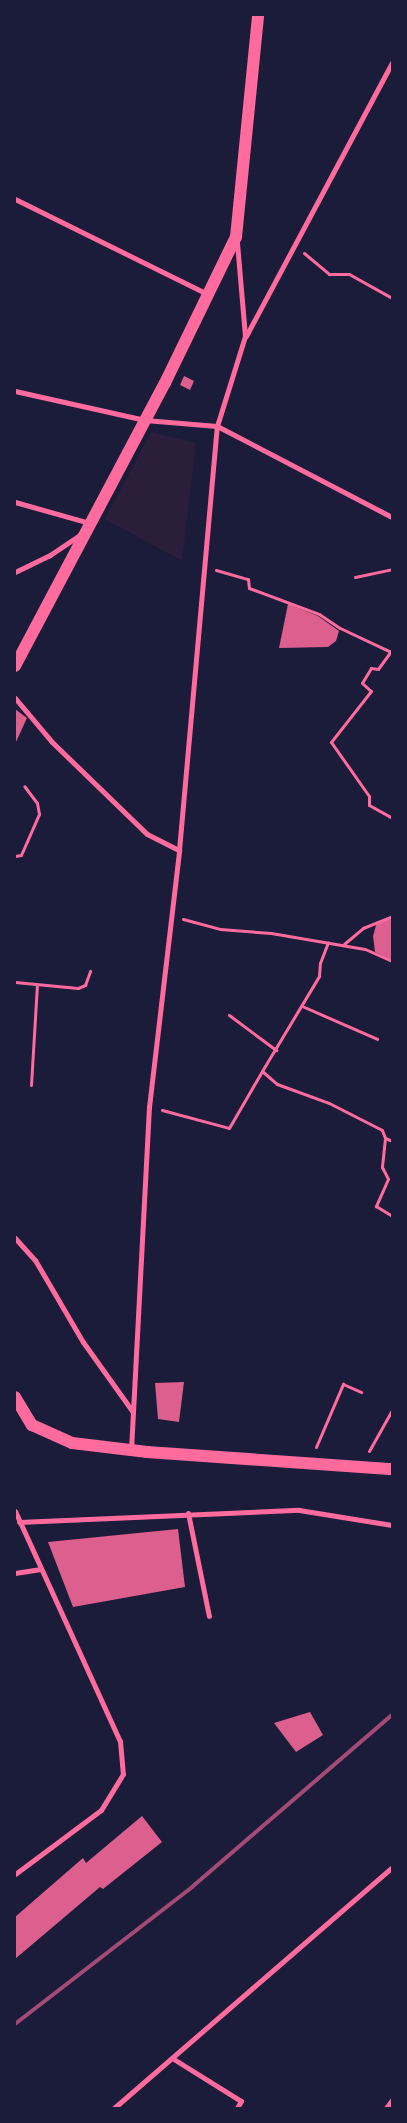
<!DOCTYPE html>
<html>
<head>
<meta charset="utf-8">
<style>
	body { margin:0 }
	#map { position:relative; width:407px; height:2123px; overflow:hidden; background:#1b1b3a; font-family:"Exo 2",sans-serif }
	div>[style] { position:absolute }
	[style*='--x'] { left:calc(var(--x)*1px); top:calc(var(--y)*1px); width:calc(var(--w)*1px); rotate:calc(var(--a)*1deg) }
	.green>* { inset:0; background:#2a1e3b }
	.building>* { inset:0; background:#dd5f8e }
	.path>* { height:3px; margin:-1.5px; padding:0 1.5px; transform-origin:1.5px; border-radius:1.5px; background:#ff6b9d }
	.minor>* { height:5px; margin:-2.5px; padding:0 2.5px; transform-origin:2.5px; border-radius:2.5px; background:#ff6b9d }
	.primary>* { height:12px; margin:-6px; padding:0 6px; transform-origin:6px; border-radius:6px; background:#ff6b9d }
	.rail>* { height:4px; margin:-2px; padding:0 2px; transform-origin:2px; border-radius:2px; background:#a44b75 }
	span { translate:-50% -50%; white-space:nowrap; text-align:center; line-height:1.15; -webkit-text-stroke:4px #1b1b3a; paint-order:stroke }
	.frame { position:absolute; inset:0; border:16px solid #1b1b3a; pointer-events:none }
</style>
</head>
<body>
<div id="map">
	<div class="green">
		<i style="clip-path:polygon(151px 432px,196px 443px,182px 561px,105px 519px)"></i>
	</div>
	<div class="building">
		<i style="clip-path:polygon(184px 376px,194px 381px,190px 390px,180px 385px)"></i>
		<i style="clip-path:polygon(288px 604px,318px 616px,339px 631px,336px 641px,328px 647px,279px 648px)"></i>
		<i style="clip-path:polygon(15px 709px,27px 718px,15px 744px)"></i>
		<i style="clip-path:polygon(392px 917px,392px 960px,375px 952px,373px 936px,377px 922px)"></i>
		<i style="clip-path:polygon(184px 1382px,179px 1422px,158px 1419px,155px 1383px)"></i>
		<i style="clip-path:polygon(178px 1529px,185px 1587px,73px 1607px,48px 1542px)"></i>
		<i style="clip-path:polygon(310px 1712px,323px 1735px,296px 1752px,274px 1723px)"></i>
		<i style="clip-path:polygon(142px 1816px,162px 1842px,103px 1889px,100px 1887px,15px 1959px,15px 1917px,83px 1858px,86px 1863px)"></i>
	</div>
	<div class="path">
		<i style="--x:304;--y:253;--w:33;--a:40"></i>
		<i style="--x:329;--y:274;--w:20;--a:0"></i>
		<i style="--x:349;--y:274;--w:49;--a:29.2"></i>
		<i style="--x:216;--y:570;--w:33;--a:16"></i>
		<i style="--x:248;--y:579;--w:9;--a:84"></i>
		<i style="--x:249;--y:588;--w:75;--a:20.4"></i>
		<i style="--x:319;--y:614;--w:25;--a:34"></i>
		<i style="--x:340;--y:628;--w:56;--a:25.2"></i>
		<i style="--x:355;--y:577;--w:38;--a:-12"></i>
		<i style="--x:391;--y:651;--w:22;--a:126"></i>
		<i style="--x:378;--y:669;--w:7;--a:-172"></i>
		<i style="--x:371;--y:668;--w:17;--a:121"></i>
		<i style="--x:362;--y:683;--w:12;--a:42"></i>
		<i style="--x:371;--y:691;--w:65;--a:128.1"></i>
		<i style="--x:331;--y:742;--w:66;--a:54.9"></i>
		<i style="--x:369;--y:796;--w:9;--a:90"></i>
		<i style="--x:369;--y:805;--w:26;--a:29"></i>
		<i style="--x:15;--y:856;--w:6;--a:-9"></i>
		<i style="--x:21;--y:855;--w:45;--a:-66.3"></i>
		<i style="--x:39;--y:814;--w:11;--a:-100"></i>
		<i style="--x:37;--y:803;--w:21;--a:-127"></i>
		<i style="--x:183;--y:919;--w:38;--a:15"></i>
		<i style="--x:220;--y:929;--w:51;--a:4.5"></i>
		<i style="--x:271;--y:933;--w:95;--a:9.7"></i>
		<i style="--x:365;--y:949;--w:30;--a:24"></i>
		<i style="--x:344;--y:944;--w:25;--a:-40"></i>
		<i style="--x:363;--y:928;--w:31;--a:-22"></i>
		<i style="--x:15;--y:982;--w:63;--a:5.4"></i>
		<i style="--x:78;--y:988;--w:8;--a:-23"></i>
		<i style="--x:85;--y:985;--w:15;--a:-70"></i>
		<i style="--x:302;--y:1006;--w:82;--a:23.7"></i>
		<i style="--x:229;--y:1015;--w:59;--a:36.7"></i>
		<i style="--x:262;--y:1071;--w:111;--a:-59"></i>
		<i style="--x:319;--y:976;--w:13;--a:-86"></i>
		<i style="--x:320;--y:963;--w:22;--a:-69"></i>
		<i style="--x:31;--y:1085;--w:100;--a:-86.6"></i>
		<i style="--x:162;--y:1110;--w:69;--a:15"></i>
		<i style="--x:229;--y:1128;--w:66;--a:-59.9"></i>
		<i style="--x:262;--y:1071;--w:20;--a:41"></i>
		<i style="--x:277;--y:1084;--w:55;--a:20.1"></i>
		<i style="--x:329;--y:1103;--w:59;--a:27"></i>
		<i style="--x:382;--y:1130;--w:9;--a:69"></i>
		<i style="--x:385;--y:1138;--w:8;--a:23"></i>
		<i style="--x:385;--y:1138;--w:29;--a:96"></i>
		<i style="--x:382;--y:1167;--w:13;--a:63"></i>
		<i style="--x:388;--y:1179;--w:30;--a:114"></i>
		<i style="--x:376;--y:1206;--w:19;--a:32"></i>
		<i style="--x:316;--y:1447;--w:69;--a:-66.8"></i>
		<i style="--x:343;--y:1384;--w:20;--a:24"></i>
		<i style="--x:369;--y:1451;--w:47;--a:-60.7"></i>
	</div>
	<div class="minor">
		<i style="--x:15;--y:199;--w:214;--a:26.3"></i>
		<i style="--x:246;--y:336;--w:310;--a:-61.9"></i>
		<i style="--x:15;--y:391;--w:133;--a:12.6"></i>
		<i style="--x:145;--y:420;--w:72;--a:4.8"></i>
		<i style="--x:217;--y:426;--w:197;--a:27.5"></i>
		<i style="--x:15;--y:502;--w:77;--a:15.8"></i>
		<i style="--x:15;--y:572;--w:39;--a:-26"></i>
		<i style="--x:50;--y:555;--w:37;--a:-34"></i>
		<i style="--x:15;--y:698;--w:57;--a:49.9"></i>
		<i style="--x:52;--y:742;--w:132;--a:44.1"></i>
		<i style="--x:147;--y:834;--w:36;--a:27"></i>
		<i style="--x:15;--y:1238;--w:30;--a:48"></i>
		<i style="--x:35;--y:1260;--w:95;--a:59.7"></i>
		<i style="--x:83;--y:1342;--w:86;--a:54.5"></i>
		<i style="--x:131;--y:1450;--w:343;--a:-87"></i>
		<i style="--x:149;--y:1107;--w:259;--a:-83.3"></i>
		<i style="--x:179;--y:850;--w:426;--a:-84.9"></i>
		<i style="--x:217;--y:426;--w:94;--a:-72.7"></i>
		<i style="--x:245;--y:336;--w:94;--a:-94.9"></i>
		<i style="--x:15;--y:1511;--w:253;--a:65.5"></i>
		<i style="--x:120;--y:1741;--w:33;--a:85"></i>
		<i style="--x:123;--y:1774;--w:42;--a:121.4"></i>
		<i style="--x:101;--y:1810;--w:107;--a:143.3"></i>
		<i style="--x:188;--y:1513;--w:105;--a:78.5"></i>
		<i style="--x:19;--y:1522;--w:280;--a:-2.5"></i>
		<i style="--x:299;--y:1510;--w:94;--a:9.2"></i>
		<i style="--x:15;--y:1573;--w:26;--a:-9"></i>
		<i style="--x:172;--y:2058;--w:81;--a:31.9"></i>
		<i style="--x:241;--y:2101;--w:8;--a:120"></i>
		<i style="--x:114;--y:2108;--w:368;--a:-40.9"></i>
		<i style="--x:386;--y:2108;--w:10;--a:-53"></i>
	</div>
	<div class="primary">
		<i style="--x:15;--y:666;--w:320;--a:-62.1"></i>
		<i style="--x:165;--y:383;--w:162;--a:-64.1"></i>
		<i style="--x:236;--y:237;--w:223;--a:-84.3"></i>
		<i style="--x:15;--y:1397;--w:33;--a:59"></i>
		<i style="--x:32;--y:1425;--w:44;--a:24.2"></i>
		<i style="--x:72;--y:1443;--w:76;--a:6.8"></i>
		<i style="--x:147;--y:1452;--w:246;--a:4"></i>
	</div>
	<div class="rail">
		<i style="--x:15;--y:2024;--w:224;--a:-37.7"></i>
		<i style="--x:192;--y:1887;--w:264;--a:-40.7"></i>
	</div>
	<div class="frame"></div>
</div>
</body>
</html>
